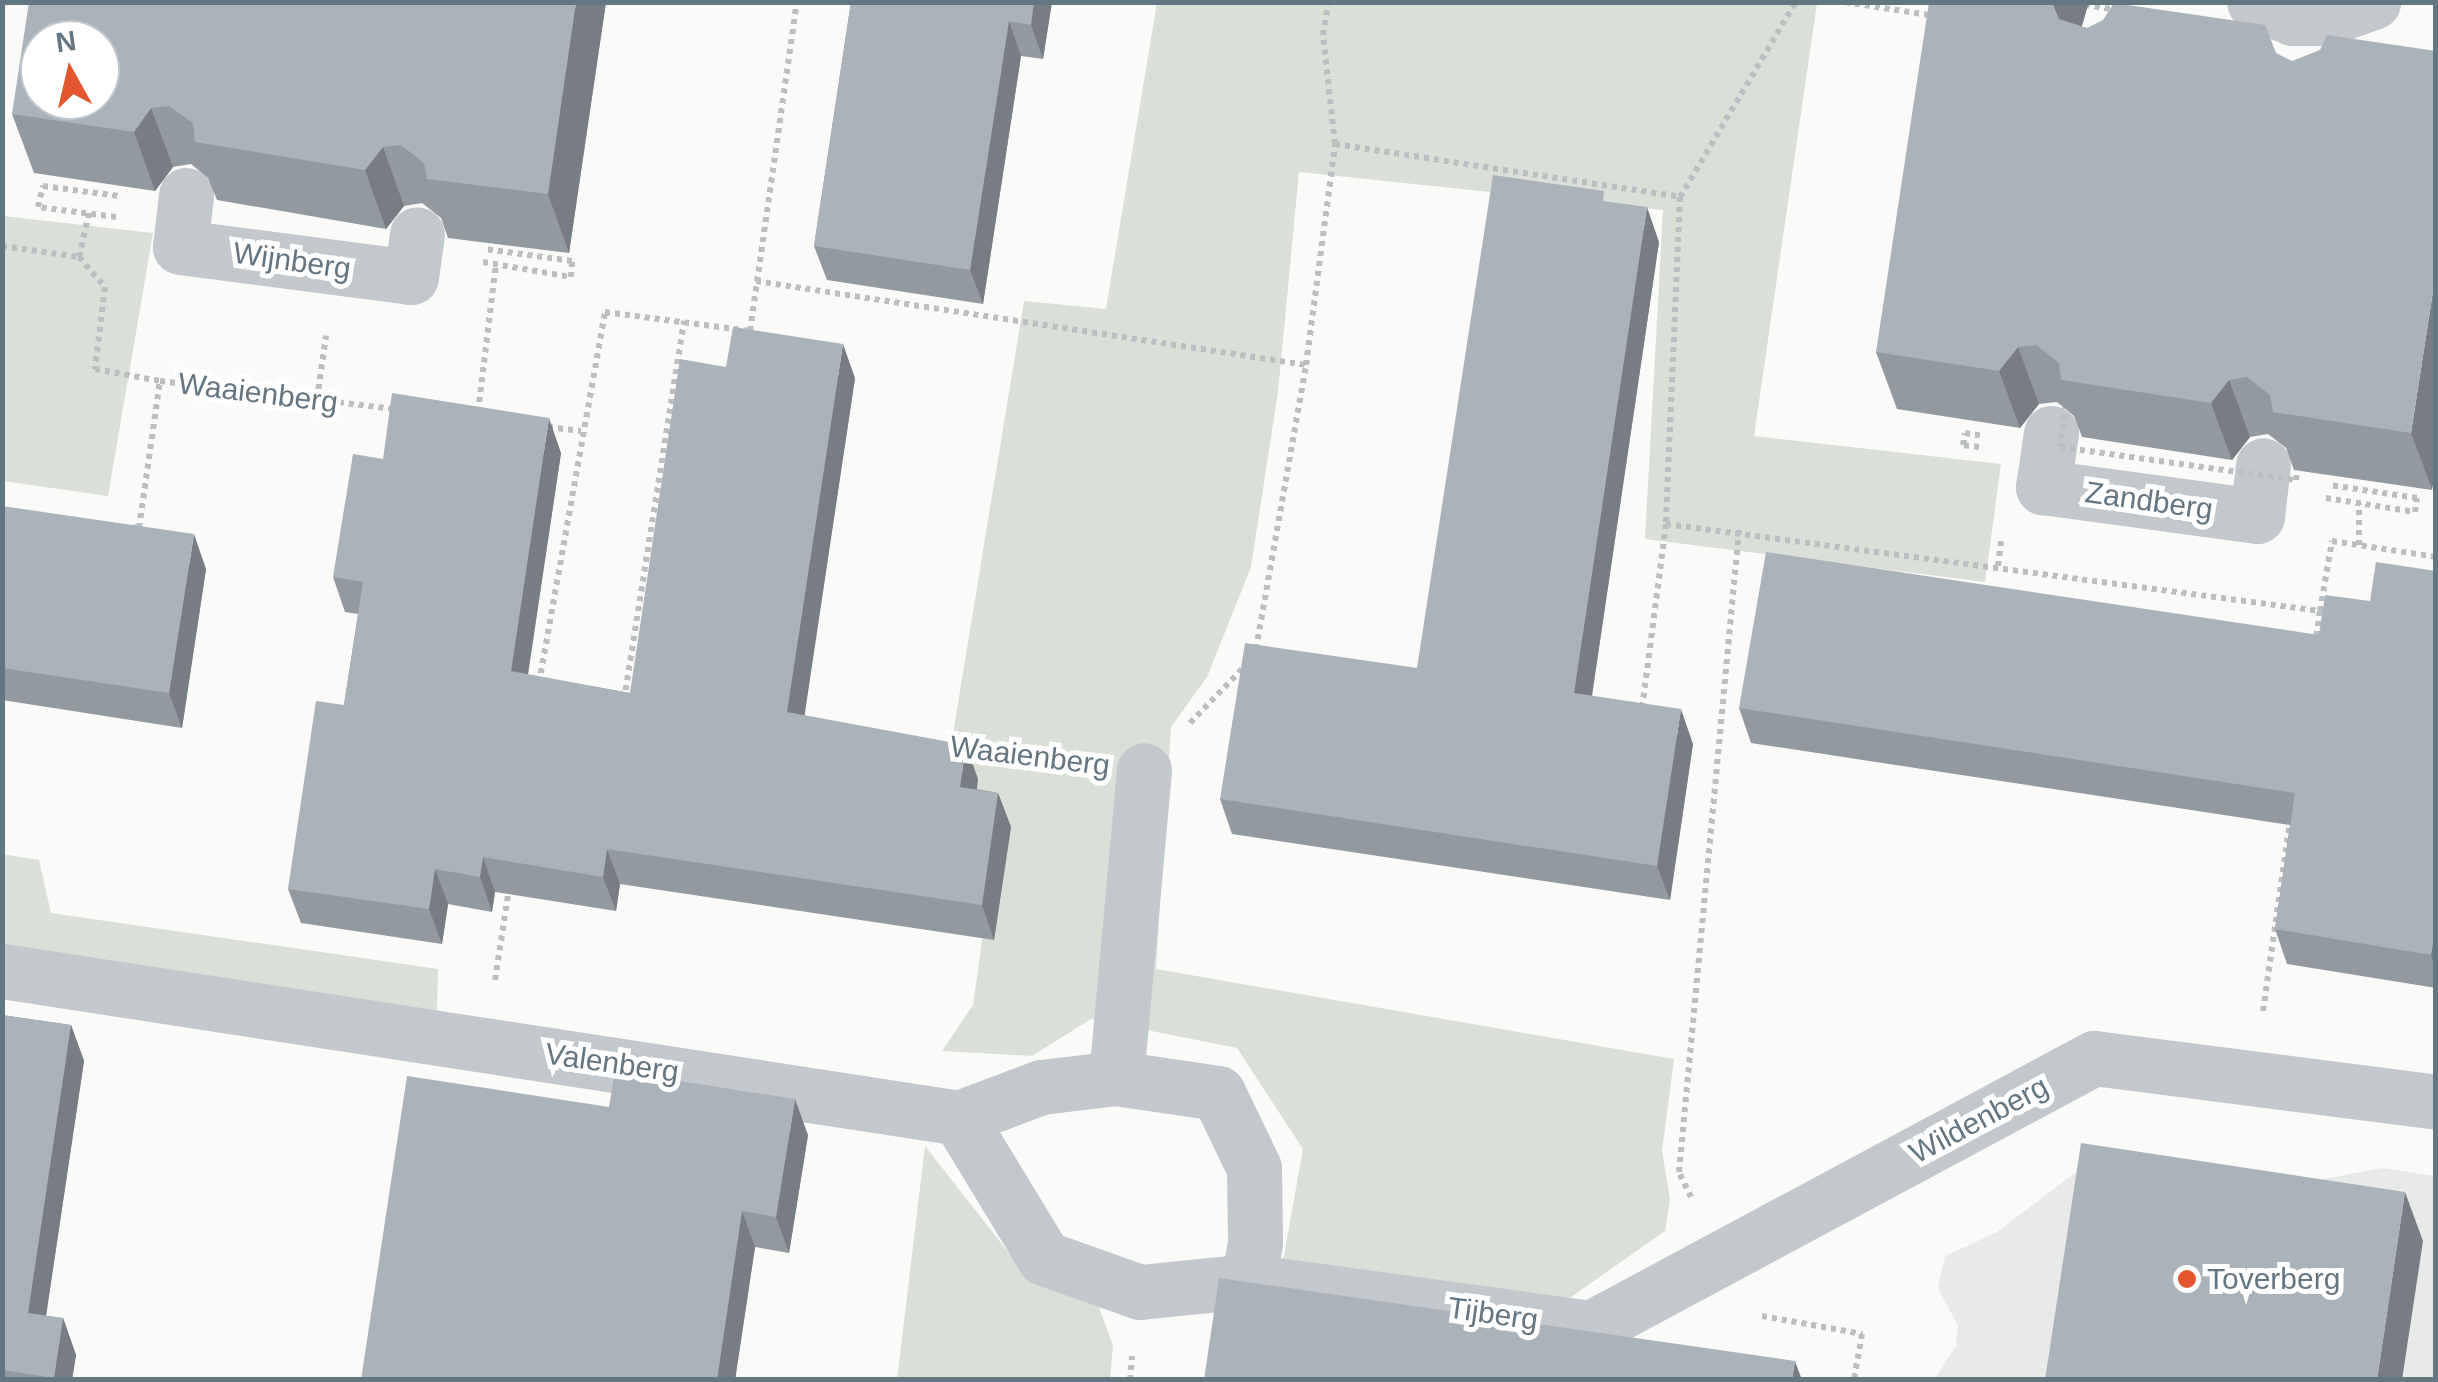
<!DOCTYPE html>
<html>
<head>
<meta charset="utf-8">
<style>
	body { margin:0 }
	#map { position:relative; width:2438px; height:1382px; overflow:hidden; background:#fafaf8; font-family:Helvetica,sans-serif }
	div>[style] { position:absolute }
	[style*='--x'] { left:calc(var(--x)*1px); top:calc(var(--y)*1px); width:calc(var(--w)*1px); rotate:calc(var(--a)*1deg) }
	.built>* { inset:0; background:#e8e9e9 }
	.green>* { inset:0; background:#dadfd7 }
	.path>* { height:6px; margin-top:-3px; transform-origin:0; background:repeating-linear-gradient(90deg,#bbbfc2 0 5px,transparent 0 10px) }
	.pedestrian>* { height:55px; margin:-27.5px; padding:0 27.5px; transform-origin:27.5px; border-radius:27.5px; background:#c3c8cc }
	.minor>* { height:55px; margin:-27.5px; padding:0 27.5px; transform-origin:27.5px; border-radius:27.5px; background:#c3c8cc }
	.path-bridge>* { height:6px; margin-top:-3px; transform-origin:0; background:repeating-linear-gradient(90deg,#bbbfc2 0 5px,transparent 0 10px) }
	.wall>* { inset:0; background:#929a9f }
	.shaded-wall>* { inset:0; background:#777d82 }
	.building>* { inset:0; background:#aab3b9 }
	.dots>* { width:28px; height:28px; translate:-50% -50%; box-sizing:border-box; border:5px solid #fff; border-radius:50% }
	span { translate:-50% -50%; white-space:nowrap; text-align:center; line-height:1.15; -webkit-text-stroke:10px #fff; paint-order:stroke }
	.street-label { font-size:30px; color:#657683 }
	.poi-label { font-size:30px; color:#657683 }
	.left { translate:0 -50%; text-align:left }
	.frame { position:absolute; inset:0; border:5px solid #657683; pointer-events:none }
	.north { position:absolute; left:20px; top:20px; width:100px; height:100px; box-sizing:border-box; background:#fff; border:2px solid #c1c8cd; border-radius:50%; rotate:352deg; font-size:28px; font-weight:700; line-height:40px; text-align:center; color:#657683 }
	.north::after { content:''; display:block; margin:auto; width:35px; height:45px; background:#e4572e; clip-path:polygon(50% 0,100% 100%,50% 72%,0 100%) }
</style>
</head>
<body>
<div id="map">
	<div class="built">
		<i style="clip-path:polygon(2091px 1161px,2270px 1189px,2382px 1168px,2435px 1176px,2435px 1379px,1934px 1380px,1956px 1346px,1958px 1326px,1938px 1288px,1945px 1256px,1997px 1232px)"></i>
	</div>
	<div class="green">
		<i style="clip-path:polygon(1157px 3px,1817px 3px,1754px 436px,2001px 464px,1985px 582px,1645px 539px,1663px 210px,1299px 172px,1278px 392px,1251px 567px,1207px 677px,1171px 727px,1156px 969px,1674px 1059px,1662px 1151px,1670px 1199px,1665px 1231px,1564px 1302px,1283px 1261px,1303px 1149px,1237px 1048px,1091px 1019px,1032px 1056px,942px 1051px,973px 1005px,998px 828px,949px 758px,1024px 301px,1106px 309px)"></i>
		<i style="clip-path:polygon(3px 216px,153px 233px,108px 496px,3px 481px)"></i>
		<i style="clip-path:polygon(2px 854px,39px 860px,51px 913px,438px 969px,437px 1011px,3px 946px)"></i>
		<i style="clip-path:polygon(925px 1146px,1033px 1284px,1096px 1299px,1113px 1346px,1110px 1379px,897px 1380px)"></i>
	</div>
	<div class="path">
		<i style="--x:1845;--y:2;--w:91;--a:8.8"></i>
		<i style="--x:2065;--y:2;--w:54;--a:8.6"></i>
		<i style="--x:1335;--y:144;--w:349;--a:8.7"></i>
		<i style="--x:1680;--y:197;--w:327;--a:92.5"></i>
		<i style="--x:1666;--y:524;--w:188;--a:97.4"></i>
		<i style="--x:1680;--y:197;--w:227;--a:-59.3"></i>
		<i style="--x:116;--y:217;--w:79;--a:-172.7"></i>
		<i style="--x:38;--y:207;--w:22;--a:-77"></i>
		<i style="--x:43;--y:186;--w:77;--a:7.5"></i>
		<i style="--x:2;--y:246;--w:78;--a:8.1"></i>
		<i style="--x:79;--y:257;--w:45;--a:-77.2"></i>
		<i style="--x:79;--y:257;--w:40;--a:49"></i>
		<i style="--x:105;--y:287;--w:83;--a:97"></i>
		<i style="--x:95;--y:369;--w:66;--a:10.5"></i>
		<i style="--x:483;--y:262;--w:89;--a:9.7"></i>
		<i style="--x:571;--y:277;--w:16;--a:-86"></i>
		<i style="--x:572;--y:261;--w:88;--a:-172.1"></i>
		<i style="--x:756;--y:281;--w:556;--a:8.68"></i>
		<i style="--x:317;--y:399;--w:64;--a:-81.9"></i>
		<i style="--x:478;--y:412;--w:149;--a:-83.1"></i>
		<i style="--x:548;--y:427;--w:33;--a:7"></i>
		<i style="--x:1979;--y:447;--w:16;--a:-173"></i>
		<i style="--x:1963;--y:445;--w:12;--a:-81"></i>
		<i style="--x:1965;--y:433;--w:20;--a:9"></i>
		<i style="--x:2326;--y:498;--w:90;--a:8.9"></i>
		<i style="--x:2415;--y:512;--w:14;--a:-82"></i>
		<i style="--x:2417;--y:498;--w:88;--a:-171.5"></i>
		<i style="--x:1666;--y:524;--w:660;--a:7.58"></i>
		<i style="--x:2320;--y:611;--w:29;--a:98"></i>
		<i style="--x:133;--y:527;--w:6;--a:9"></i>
		<i style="--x:139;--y:528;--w:148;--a:-81.9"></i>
		<i style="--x:160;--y:381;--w:238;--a:6.8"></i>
		<i style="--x:2359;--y:545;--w:42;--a:-90"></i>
		<i style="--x:1998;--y:566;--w:25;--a:-83"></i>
		<i style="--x:2320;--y:611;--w:71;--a:-80.3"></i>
		<i style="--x:2332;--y:541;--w:105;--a:8.7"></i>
		<i style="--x:1256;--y:649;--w:288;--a:-80"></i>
		<i style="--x:1306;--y:365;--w:223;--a:-82.5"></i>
		<i style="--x:1335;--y:144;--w:110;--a:-96.3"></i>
		<i style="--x:1323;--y:35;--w:33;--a:-81"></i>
		<i style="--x:539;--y:683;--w:377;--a:-79.9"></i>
		<i style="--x:605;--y:312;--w:146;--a:7.5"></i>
		<i style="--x:750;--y:331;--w:332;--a:-81.9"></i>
		<i style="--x:624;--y:700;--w:384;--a:-81"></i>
		<i style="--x:1190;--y:723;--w:78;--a:-46"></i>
		<i style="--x:961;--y:747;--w:118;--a:7.3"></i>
		<i style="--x:495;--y:980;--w:92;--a:-81.3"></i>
		<i style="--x:2263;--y:1011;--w:192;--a:-81.9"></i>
		<i style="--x:1691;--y:1197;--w:28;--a:-116"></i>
		<i style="--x:1679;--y:1172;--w:645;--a:-84.66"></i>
		<i style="--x:1762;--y:1316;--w:102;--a:10.2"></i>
		<i style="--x:1862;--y:1334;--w:47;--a:99.9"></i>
		<i style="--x:1130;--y:1380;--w:24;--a:-85"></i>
	</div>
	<div class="pedestrian">
		<i style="--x:2;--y:971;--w:968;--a:8.73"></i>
		<i style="--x:959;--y:1118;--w:164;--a:58.7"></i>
		<i style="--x:1044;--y:1258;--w:102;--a:19.5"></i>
		<i style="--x:1140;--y:1292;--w:109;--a:-5.8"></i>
		<i style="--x:1248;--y:1281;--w:346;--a:7.8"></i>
		<i style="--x:1591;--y:1328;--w:571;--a:-28.23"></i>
		<i style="--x:2094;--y:1058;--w:345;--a:7.3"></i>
		<i style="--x:1116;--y:1078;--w:103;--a:8.4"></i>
		<i style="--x:1218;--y:1093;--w:83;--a:64.4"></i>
		<i style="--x:1254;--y:1168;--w:75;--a:89.2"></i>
		<i style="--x:1255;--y:1243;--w:39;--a:100"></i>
		<i style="--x:959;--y:1118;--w:88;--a:-20.7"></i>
		<i style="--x:1041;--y:1087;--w:76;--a:-6.8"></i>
		<i style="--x:1116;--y:1078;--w:309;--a:-84.8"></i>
	</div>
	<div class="minor">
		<i style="--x:2254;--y:2;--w:42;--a:22.3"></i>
		<i style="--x:2293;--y:18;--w:35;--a:0"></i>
		<i style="--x:2328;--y:18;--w:48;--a:-19.6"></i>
		<i style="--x:186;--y:195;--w:52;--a:96.6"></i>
		<i style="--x:180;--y:247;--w:233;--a:7.4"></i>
		<i style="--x:411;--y:277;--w:43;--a:-82.1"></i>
		<i style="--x:2051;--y:433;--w:55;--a:98.4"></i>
		<i style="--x:2043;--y:487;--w:216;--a:7.7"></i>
		<i style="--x:2257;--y:516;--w:51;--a:-83.3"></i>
	</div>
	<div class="path-bridge">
		<i style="--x:2066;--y:404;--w:43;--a:97.9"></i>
		<i style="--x:2060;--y:447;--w:238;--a:8"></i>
		<i style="--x:2296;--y:480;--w:16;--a:-83"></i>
	</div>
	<div class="wall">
		<i style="clip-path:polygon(606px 2px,569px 253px,448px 238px,441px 218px,422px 203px,404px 206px,386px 229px,217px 200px,208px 178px,191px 164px,173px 167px,155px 191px,34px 173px,12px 114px)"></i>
		<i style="clip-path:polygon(851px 2px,1052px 2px,1043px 59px,1021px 56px,983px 304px,827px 280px,814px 246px)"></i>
		<i style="clip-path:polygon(2265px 25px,2432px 490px,2294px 470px,2286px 448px,2268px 434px,2250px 437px,2232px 460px,2082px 437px,2074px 416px,2057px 402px,2039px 404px,2020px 428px,1897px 409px,1876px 352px,2082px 27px,2087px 28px)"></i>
		<i style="clip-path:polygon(1608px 202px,1659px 242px,1592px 696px,1693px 744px,1670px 900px,1232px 834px,1220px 799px,1417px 668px)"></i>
		<i style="clip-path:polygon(726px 367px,855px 378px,804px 715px,978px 779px,977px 789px,998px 793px,1011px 827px,994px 940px,620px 884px,616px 911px,495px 892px,492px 912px,448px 904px,442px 944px,301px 923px,288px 889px,344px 705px,358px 614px,345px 612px,333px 577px,383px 459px,561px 453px,528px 675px,630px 693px)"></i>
		<i style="clip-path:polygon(2px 506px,206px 569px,182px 728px,2px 700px)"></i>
		<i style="clip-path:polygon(2436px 571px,2436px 988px,2287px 964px,2275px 929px,2290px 825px,1751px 743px,1739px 708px,2319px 635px,2370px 601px)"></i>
		<i style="clip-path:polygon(2px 1015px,71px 1025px,84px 1061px,46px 1316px,63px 1318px,76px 1355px,72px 1380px,2px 1380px)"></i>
		<i style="clip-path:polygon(609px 1107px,808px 1135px,789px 1253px,755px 1247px,735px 1380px,361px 1380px)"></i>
	</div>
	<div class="shaded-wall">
		<i style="clip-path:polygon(576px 2px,606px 2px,569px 253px,548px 194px)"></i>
		<i style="clip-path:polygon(1034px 2px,1052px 2px,1043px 59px,1031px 25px)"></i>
		<i style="clip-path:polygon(2089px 2px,2072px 60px,2051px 3px)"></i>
		<i style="clip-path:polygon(1009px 21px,1021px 56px,983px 304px,970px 270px)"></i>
		<i style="clip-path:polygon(151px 108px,173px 167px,155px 191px,134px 132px)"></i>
		<i style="clip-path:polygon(383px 147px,404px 206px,386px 229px,365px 170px)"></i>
		<i style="clip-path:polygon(1647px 207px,1659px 242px,1587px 728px,1574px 693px)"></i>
		<i style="clip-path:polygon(2436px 272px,2436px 469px,2432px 490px,2411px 433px)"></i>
		<i style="clip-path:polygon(843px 344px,855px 378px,800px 746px,787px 712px)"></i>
		<i style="clip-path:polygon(2018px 347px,2039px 404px,2020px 428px,1999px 371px)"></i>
		<i style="clip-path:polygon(2229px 380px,2250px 437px,2232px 460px,2211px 403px)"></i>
		<i style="clip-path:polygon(549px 418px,561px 453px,523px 706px,511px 671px)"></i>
		<i style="clip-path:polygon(194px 534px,206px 569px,182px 728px,169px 693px)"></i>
		<i style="clip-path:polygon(1681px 709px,1693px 744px,1670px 900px,1657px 866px)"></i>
		<i style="clip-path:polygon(966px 745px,978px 779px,972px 821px,960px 787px)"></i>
		<i style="clip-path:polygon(998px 793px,1011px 827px,994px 940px,982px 905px)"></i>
		<i style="clip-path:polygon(607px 849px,620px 884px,616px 911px,603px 877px)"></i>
		<i style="clip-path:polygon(483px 857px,495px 892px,492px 912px,480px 877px)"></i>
		<i style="clip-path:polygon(435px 869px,448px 904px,442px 944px,429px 909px)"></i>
		<i style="clip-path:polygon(2436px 925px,2436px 968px,2431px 955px)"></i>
		<i style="clip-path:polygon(71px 1025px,84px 1061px,41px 1349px,28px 1313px)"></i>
		<i style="clip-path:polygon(795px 1099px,808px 1135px,789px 1253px,776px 1217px)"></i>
		<i style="clip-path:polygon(2405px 1192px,2423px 1241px,2402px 1380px,2377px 1380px)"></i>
		<i style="clip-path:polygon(742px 1211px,755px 1247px,735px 1380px,717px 1380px)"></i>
		<i style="clip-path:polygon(63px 1318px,76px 1355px,72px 1380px,54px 1380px,54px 1378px)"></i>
		<i style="clip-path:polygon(1795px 1361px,1802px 1380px,1792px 1380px)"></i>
	</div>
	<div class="building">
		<i style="clip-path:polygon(evenodd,29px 2px,576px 2px,548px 194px,427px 179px,424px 163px,401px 145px,383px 147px,365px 170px,195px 142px,193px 123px,169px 106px,151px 108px,134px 132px,12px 114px,29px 2px,40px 40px,100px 40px,100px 100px,40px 100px,40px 40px)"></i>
		<i style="clip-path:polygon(851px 2px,1034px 2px,1031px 25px,1009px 21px,970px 270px,814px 246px)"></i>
		<i style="clip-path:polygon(1929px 2px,2052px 2px,2059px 19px,2087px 28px,2103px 20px,2114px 3px,2265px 25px,2276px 53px,2292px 61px,2320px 50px,2327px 35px,2436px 51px,2436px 272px,2411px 433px,2273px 412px,2270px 395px,2247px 377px,2229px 380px,2211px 403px,2061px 380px,2059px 363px,2036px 345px,2018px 347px,1999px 371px,1876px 352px)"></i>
		<i style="clip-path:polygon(1493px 175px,1604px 191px,1603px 201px,1647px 207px,1574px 693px,1681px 709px,1657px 866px,1220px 799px,1245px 643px,1417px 668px)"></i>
		<i style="clip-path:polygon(733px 327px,843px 344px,787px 712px,966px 745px,960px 787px,998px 793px,982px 905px,607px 849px,603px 877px,483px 857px,480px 877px,435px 869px,429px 909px,288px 889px,316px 701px,344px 705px,363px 582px,333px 577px,353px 454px,383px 459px,392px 393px,549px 418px,511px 671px,630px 693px,680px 359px,726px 367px)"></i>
		<i style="clip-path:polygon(2px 506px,194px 534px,169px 693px,2px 668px)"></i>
		<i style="clip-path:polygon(1766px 552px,2319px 635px,2325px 595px,2370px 601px,2376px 562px,2436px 571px,2436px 925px,2431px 955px,2275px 929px,2295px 793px,1739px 708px)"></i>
		<i style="clip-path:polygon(2px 1015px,71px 1025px,28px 1313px,63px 1318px,54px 1378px,2px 1370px)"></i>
		<i style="clip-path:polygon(615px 1071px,795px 1099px,776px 1217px,742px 1211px,717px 1380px,361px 1380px,407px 1076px,609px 1107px)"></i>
		<i style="clip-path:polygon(2081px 1143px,2405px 1192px,2377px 1380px,2045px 1380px)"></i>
		<i style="clip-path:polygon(1219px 1278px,1795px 1361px,1792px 1380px,1204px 1380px)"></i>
	</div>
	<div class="dots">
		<i style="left:2187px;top:1279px;background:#e4572e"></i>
	</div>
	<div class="street-label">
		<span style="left:292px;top:261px;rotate:8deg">Wijnberg</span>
		<span style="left:258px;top:393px;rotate:7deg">Waaienberg</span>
		<span style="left:2149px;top:501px;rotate:8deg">Zandberg</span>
		<span style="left:1030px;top:756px;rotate:7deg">Waaienberg</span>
		<span style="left:612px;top:1063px;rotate:8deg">Valenberg</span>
		<span style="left:1979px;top:1120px;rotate:-28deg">Wildenberg</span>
		<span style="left:1493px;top:1314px;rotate:8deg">Tijberg</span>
	</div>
	<div class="poi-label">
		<span class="left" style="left:2207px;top:1279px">Toverberg</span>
	</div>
	<div class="frame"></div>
	<div class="north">N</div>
</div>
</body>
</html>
